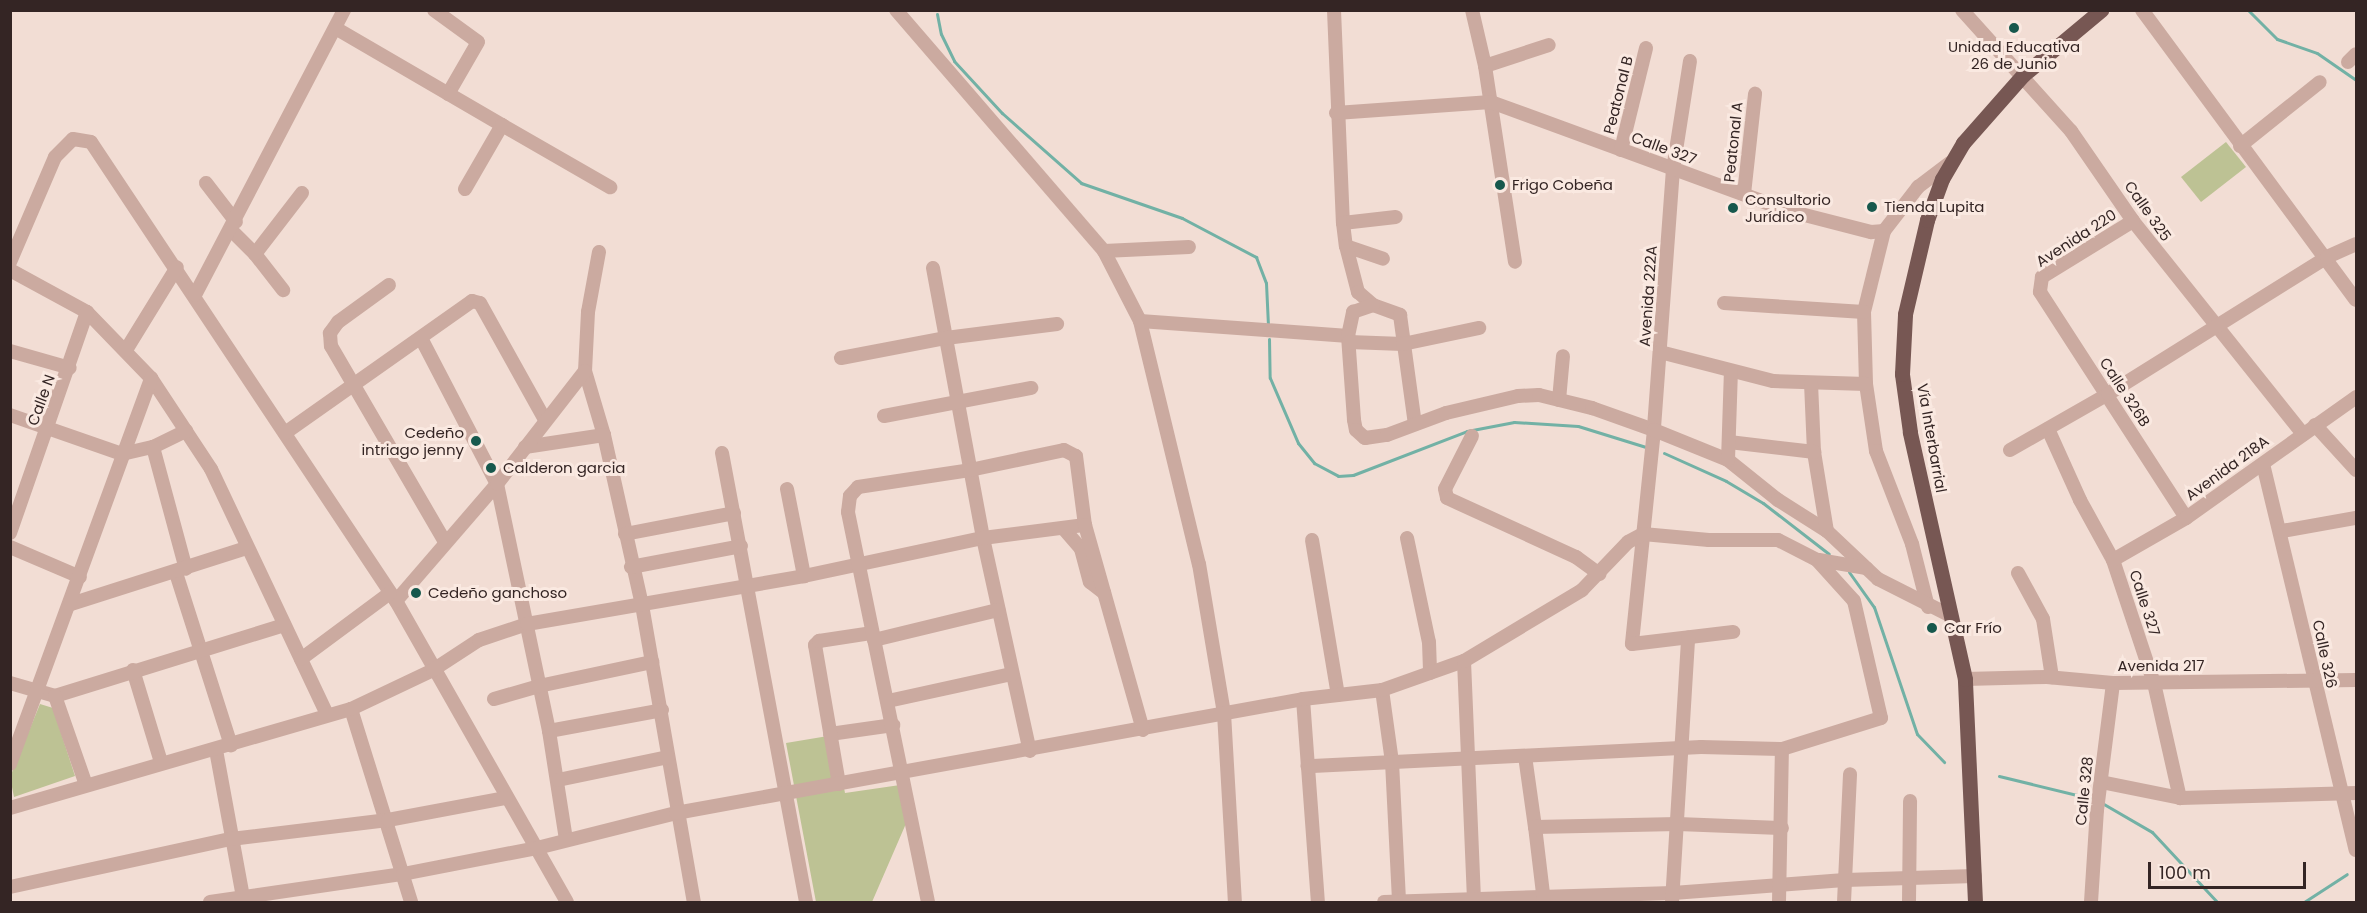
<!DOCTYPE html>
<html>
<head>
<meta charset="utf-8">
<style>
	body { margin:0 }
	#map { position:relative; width:2367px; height:913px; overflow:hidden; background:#f2ddd4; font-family:Poppins,sans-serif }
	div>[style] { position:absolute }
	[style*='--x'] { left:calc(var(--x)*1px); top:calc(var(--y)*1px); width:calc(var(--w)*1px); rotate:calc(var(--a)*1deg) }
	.green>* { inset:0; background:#bdc294 }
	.stream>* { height:3px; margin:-1.5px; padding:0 1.5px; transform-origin:1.5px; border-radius:1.5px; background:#72b1a5 }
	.minor>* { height:14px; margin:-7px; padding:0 7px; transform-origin:7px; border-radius:7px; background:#cbaaa0 }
	.major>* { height:15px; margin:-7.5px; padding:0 7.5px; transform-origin:7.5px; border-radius:7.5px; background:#775753 }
	.dots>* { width:16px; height:16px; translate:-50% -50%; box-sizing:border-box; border:3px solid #fae9e1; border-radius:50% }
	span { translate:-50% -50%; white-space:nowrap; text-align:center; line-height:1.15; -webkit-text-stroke:6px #fae9e1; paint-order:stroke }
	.poi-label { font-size:15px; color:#342524 }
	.left { translate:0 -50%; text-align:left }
	.right { translate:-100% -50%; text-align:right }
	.street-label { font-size:15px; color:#342524 }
	.frame { position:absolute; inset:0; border:12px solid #342524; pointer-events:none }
	.scale { position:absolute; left:2148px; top:862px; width:158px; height:27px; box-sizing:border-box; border:3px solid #342524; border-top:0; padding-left:8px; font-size:18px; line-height:21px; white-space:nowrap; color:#342524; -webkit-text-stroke:4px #fae9e1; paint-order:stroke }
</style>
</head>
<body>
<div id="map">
	<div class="green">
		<i style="clip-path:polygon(2226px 142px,2246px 167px,2201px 202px,2181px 177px)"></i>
		<i style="clip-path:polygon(40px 704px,53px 708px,75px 776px,14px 797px,10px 777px)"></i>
		<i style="clip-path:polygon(834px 735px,845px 793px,907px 784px,911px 812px,872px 902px,816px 902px,786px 743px)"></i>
	</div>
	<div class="stream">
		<i style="--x:2248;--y:10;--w:41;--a:45"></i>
		<i style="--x:2277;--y:39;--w:42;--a:19.3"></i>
		<i style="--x:2317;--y:53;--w:47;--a:34.7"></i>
		<i style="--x:937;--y:14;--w:20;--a:79"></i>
		<i style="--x:941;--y:34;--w:30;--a:64"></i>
		<i style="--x:954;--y:61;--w:71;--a:47.3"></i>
		<i style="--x:1002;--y:113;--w:106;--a:41.5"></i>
		<i style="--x:1081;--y:183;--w:107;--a:19.1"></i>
		<i style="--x:1182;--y:218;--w:84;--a:27.8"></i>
		<i style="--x:1256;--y:257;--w:28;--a:69"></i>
		<i style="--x:1266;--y:283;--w:42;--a:87.3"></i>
		<i style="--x:1269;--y:339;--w:39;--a:89"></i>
		<i style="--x:1270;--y:378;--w:71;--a:66.7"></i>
		<i style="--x:1298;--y:443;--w:26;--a:51"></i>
		<i style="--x:1314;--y:463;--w:27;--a:28"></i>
		<i style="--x:1338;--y:476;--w:15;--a:-4"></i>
		<i style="--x:1353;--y:475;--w:122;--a:-21.1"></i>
		<i style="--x:1467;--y:431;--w:48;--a:-10.8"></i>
		<i style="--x:1514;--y:422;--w:64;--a:3.6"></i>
		<i style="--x:1578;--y:426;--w:71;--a:17.2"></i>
		<i style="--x:1664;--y:453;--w:68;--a:24.3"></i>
		<i style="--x:1726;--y:481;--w:43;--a:30.7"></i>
		<i style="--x:1763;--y:503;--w:83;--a:37.7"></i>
		<i style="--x:1849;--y:572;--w:43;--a:54.5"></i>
		<i style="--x:1874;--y:607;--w:134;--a:71.3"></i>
		<i style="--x:1917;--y:734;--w:39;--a:46"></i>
		<i style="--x:1999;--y:776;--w:97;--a:13.7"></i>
		<i style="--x:2102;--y:803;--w:58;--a:30.1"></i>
		<i style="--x:2152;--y:832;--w:96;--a:47.1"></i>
		<i style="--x:2304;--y:902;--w:51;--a:-33.1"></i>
	</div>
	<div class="minor">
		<i style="--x:434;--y:10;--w:54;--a:36"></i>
		<i style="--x:478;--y:42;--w:60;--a:120"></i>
		<i style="--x:896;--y:10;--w:318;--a:49.2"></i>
		<i style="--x:1104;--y:251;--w:79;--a:62.8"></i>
		<i style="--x:1140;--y:321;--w:250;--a:76.4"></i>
		<i style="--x:1199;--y:564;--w:151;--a:80.5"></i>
		<i style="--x:1224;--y:713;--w:189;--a:86.7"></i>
		<i style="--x:1334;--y:10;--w:213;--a:87.6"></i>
		<i style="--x:1343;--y:223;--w:53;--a:-6.5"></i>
		<i style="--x:1472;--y:10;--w:57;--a:76.9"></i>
		<i style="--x:1485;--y:66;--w:198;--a:81.3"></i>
		<i style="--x:1962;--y:10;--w:163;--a:48"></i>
		<i style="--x:2071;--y:131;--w:109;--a:55.4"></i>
		<i style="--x:2133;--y:221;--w:273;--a:51.4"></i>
		<i style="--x:2142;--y:10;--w:360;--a:53.6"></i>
		<i style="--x:337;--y:29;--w:191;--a:30.2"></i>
		<i style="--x:502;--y:125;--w:74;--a:120"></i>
		<i style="--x:1690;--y:61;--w:109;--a:98.9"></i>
		<i style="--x:1673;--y:169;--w:262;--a:94.2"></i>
		<i style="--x:1654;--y:430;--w:215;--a:95.9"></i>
		<i style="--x:1632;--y:644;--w:102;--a:-6.8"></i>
		<i style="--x:2348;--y:62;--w:11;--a:-45"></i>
		<i style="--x:1485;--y:66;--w:67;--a:-18.2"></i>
		<i style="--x:1336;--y:113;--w:155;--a:-4.1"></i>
		<i style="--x:1491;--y:102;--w:317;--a:20.1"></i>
		<i style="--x:1789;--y:211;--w:85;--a:14.4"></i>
		<i style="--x:1871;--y:232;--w:13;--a:-4"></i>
		<i style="--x:1884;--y:231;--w:56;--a:-52.3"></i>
		<i style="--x:1918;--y:187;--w:40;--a:-37"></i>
		<i style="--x:502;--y:125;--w:125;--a:29.9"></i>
		<i style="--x:2240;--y:146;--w:102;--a:-38.7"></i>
		<i style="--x:1621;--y:150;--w:105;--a:-76.2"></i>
		<i style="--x:206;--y:183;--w:49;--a:52.4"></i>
		<i style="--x:1744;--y:194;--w:101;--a:-83.7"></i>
		<i style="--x:2133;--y:221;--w:107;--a:148.4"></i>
		<i style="--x:2042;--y:277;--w:15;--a:98"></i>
		<i style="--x:2040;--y:292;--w:269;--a:57.1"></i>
		<i style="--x:1343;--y:223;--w:23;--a:83"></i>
		<i style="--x:1346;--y:246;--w:39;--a:19"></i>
		<i style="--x:232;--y:231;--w:33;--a:45"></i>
		<i style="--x:255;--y:254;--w:46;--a:52.1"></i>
		<i style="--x:1884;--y:231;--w:83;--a:103.9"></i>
		<i style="--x:1864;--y:312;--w:72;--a:88.4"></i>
		<i style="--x:1866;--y:384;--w:68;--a:81.5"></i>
		<i style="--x:1876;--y:451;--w:100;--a:68.8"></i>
		<i style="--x:1912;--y:544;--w:65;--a:75.7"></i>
		<i style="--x:1346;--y:246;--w:48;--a:75.4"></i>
		<i style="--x:1358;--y:292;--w:20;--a:41"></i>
		<i style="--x:1373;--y:305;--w:29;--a:20"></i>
		<i style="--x:1400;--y:315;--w:110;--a:82.2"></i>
		<i style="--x:1104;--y:251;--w:85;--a:-2.7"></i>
		<i style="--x:599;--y:252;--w:61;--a:100.4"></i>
		<i style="--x:588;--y:312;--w:59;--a:92.9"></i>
		<i style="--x:585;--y:371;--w:67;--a:73.5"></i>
		<i style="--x:604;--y:435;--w:174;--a:77.4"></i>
		<i style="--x:642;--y:605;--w:302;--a:80.1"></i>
		<i style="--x:255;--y:254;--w:77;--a:-52.4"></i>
		<i style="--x:10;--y:262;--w:114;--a:-66.8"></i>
		<i style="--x:55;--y:157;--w:25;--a:-45"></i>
		<i style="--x:73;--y:139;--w:18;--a:9"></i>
		<i style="--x:91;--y:142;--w:551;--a:56.4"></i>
		<i style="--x:396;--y:601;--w:346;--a:60.4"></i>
		<i style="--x:933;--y:268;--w:275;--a:79.5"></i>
		<i style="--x:983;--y:538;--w:218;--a:77.6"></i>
		<i style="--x:10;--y:270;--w:88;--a:28.6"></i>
		<i style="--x:87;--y:312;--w:92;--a:45.9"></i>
		<i style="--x:151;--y:378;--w:109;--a:56.6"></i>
		<i style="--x:211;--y:469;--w:271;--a:64.7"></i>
		<i style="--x:389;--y:285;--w:63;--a:144"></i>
		<i style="--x:338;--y:322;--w:14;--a:126"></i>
		<i style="--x:330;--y:333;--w:13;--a:86"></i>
		<i style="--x:331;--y:346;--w:227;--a:59.8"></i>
		<i style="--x:195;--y:295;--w:322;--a:-62.4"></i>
		<i style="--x:1724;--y:303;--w:140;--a:3.7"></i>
		<i style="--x:1140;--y:321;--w:209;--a:4.1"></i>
		<i style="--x:1348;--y:336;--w:84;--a:85.9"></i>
		<i style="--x:1354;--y:420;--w:10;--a:79"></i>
		<i style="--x:1356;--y:430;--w:12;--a:42"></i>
		<i style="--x:1365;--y:438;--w:22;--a:-8"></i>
		<i style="--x:1387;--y:435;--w:63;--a:-20.4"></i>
		<i style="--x:1446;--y:413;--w:74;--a:-13.3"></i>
		<i style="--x:1518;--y:396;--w:21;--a:-3"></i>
		<i style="--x:1539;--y:395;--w:55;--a:13.8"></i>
		<i style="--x:1592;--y:408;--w:66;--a:19.5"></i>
		<i style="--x:1654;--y:430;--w:80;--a:22.1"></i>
		<i style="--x:1728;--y:460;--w:64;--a:38.7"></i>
		<i style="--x:1778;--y:500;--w:58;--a:32.3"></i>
		<i style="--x:1827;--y:531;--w:70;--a:43.3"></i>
		<i style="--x:1878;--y:579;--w:82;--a:26.9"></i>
		<i style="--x:1348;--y:336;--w:25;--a:-78"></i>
		<i style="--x:1353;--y:312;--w:21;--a:-19"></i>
		<i style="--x:422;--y:340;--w:162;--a:62.5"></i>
		<i style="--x:497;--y:484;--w:252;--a:78.1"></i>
		<i style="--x:549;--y:731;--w:109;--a:81.1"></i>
		<i style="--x:1349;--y:342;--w:54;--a:2.1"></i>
		<i style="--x:1403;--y:344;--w:78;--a:-11.9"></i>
		<i style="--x:126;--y:350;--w:97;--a:-58.4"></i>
		<i style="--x:10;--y:351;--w:62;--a:15.8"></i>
		<i style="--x:1660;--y:352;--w:117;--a:14.4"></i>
		<i style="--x:1773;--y:381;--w:93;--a:1.8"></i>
		<i style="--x:841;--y:358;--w:107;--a:-10.8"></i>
		<i style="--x:946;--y:338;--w:112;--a:-7.2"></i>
		<i style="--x:1811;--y:383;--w:69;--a:87.5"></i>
		<i style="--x:1814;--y:452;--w:80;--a:80.7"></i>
		<i style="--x:1559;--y:400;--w:44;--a:-84.8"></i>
		<i style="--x:10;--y:415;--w:119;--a:19.2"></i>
		<i style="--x:122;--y:454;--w:32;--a:-13"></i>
		<i style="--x:153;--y:447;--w:37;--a:-26"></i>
		<i style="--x:884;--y:416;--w:150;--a:-10.8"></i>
		<i style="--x:2315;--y:425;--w:61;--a:47.7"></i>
		<i style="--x:2048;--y:429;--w:78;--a:65.7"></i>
		<i style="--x:2080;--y:500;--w:68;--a:61.2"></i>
		<i style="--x:2113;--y:560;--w:130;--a:71.6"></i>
		<i style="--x:2154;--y:683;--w:118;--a:77.3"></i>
		<i style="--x:285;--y:433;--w:229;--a:-35.2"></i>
		<i style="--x:472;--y:301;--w:8;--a:14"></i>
		<i style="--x:480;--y:303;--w:134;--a:60.9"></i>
		<i style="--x:1472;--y:436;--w:59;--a:117"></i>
		<i style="--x:1445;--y:489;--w:9;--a:77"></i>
		<i style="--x:1447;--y:498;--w:142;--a:24.6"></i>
		<i style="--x:1576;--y:557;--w:29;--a:36"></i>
		<i style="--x:1729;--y:442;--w:86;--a:6.7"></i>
		<i style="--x:153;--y:447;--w:126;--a:74.9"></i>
		<i style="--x:525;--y:447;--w:80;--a:-8.6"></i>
		<i style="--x:2010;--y:450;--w:113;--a:-29.7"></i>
		<i style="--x:2108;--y:394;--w:258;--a:-32"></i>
		<i style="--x:2327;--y:257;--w:32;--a:-24"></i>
		<i style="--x:722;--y:453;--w:457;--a:79.4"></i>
		<i style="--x:1728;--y:460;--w:89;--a:-88.1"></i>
		<i style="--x:2263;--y:464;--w:397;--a:76.5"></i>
		<i style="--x:787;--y:489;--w:89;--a:78.9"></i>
		<i style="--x:1063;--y:528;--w:28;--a:49"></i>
		<i style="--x:1081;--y:549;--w:34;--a:75"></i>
		<i style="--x:1090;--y:582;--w:18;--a:38"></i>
		<i style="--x:2282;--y:531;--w:75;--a:-10"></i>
		<i style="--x:10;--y:533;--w:234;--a:-70.8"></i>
		<i style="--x:625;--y:534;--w:111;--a:-10.9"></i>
		<i style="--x:1407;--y:538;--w:106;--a:78.1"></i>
		<i style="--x:1429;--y:642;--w:31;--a:88"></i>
		<i style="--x:1312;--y:540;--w:157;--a:80.5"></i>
		<i style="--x:10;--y:547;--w:76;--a:23.2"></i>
		<i style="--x:1819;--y:560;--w:48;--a:9.7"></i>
		<i style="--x:2113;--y:560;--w:84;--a:-29.9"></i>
		<i style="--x:2186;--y:518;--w:209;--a:-35.4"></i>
		<i style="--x:631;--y:567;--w:112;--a:-10.8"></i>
		<i style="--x:176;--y:573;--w:181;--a:72.3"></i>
		<i style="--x:2018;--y:573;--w:52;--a:61.5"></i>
		<i style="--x:2043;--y:619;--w:59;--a:81.2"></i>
		<i style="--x:396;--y:601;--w:155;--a:-49.2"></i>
		<i style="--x:497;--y:484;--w:143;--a:-52.1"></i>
		<i style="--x:71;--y:604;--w:185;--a:-17.7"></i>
		<i style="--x:874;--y:640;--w:128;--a:-13.6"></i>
		<i style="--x:301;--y:659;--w:111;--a:-36.6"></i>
		<i style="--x:1464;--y:661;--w:241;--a:87.6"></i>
		<i style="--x:133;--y:670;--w:96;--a:73.1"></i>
		<i style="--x:1965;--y:679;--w:82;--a:-1.4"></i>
		<i style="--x:2047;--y:677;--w:66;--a:5.2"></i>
		<i style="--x:2113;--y:683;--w:243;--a:-0.7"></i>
		<i style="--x:10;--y:683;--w:47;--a:16.1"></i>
		<i style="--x:55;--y:696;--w:240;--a:-17.2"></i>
		<i style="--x:1382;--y:690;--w:73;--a:82.1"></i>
		<i style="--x:1392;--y:762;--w:140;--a:87.1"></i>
		<i style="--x:55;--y:696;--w:94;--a:70.8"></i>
		<i style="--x:494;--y:699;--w:47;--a:-16.1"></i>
		<i style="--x:539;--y:686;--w:116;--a:-12"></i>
		<i style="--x:1303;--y:699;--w:204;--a:85.8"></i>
		<i style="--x:888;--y:701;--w:127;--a:-12.3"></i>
		<i style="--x:351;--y:709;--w:202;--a:72.7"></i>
		<i style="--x:549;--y:731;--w:115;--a:-10.5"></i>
		<i style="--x:830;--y:734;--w:64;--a:-8.1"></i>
		<i style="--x:216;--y:750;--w:155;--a:79.6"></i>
		<i style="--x:1525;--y:756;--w:72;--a:82"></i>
		<i style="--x:10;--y:764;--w:411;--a:-69.9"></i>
		<i style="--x:558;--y:780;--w:112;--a:-11.8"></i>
		<i style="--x:2101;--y:782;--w:81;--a:11.4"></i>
		<i style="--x:2180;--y:798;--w:176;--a:-1.6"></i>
		<i style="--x:839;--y:784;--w:141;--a:-99.8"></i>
		<i style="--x:815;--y:645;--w:6;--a:-45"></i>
		<i style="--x:819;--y:641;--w:54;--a:-8.6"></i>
		<i style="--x:10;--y:808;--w:355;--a:-16.2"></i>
		<i style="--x:351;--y:709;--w:91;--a:-25.4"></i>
		<i style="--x:433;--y:670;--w:55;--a:-33.1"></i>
		<i style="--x:479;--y:640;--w:51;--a:-18.4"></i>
		<i style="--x:527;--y:624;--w:281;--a:-9.8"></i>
		<i style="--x:804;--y:576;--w:183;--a:-12"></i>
		<i style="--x:983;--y:538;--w:103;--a:-7.3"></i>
		<i style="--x:10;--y:887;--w:226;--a:-12.3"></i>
		<i style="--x:231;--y:839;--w:158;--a:-6.9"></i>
		<i style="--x:388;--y:820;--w:120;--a:-10.6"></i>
		<i style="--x:210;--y:902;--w:195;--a:-8.3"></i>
		<i style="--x:403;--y:874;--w:136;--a:-11"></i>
		<i style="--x:537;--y:848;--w:143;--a:-14.1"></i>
		<i style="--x:676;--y:813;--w:637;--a:-10.3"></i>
		<i style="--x:1303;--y:699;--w:80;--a:-6.5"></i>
		<i style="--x:1382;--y:690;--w:87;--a:-19.5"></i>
		<i style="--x:1464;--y:661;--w:138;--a:-31"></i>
		<i style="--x:1582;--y:590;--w:66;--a:-46.2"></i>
		<i style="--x:1628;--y:542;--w:17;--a:-28"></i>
		<i style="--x:1643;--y:534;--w:66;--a:5.2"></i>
		<i style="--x:1709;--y:540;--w:69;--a:0"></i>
		<i style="--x:1778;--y:540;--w:44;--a:27.1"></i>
		<i style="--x:1817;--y:560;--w:55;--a:47.9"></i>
		<i style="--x:1854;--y:601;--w:120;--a:77"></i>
		<i style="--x:1881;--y:718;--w:104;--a:162.6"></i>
		<i style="--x:1782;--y:749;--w:81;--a:-178.6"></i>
		<i style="--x:1701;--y:747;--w:394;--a:177.2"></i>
		<i style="--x:928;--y:902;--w:398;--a:-101.6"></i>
		<i style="--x:848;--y:512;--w:16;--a:-83"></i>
		<i style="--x:850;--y:496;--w:12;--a:-48"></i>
		<i style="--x:858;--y:487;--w:113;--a:-8.6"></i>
		<i style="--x:970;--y:470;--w:96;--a:-12"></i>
		<i style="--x:1064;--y:450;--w:13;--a:27"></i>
		<i style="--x:1076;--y:456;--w:70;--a:82.6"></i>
		<i style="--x:1085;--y:525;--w:213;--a:74.2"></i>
		<i style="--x:1384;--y:902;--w:289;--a:-1.8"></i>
		<i style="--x:1673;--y:893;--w:172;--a:-4.3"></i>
		<i style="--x:1845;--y:880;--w:130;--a:-1.8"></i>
		<i style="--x:1544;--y:902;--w:76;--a:-96.8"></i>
		<i style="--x:1535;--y:827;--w:143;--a:-1.2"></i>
		<i style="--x:1678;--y:824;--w:104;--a:2.2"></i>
		<i style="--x:1672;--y:902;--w:265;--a:-86.5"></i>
		<i style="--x:1779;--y:902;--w:153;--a:-88.9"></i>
		<i style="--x:1844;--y:902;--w:128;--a:-87.3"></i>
		<i style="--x:1909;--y:902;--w:101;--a:-89.4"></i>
		<i style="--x:2091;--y:902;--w:92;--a:-86.3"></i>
		<i style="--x:2097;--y:810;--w:128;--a:-82.8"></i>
	</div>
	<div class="major">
		<i style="--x:1975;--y:902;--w:223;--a:-92.6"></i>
		<i style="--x:1965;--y:679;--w:253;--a:-102.6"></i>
		<i style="--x:1910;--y:432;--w:59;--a:-97.9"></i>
		<i style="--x:1902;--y:374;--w:60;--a:-87.1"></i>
		<i style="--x:1905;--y:314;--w:97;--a:-76.8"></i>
		<i style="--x:1927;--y:220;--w:44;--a:-69.9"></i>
		<i style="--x:1942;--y:179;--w:42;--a:-59.7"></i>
		<i style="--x:1963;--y:143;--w:91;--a:-48.6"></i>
		<i style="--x:2023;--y:75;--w:102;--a:-39.8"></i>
	</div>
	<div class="dots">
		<i style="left:2014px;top:28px;background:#17584d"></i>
		<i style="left:1500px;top:185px;background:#17584d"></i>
		<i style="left:1872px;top:207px;background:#17584d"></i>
		<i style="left:1733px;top:208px;background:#17584d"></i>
		<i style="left:476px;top:441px;background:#17584d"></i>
		<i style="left:491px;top:468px;background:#17584d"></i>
		<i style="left:416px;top:593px;background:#17584d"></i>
		<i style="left:1932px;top:628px;background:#17584d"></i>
	</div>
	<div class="poi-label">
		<span style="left:2014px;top:55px">Unidad Educativa<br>26 de Junio</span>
		<span class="left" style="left:1512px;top:185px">Frigo Cobeña</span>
		<span class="left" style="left:1745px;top:208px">Consultorio<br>Jurídico</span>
		<span class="left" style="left:1884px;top:207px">Tienda Lupita</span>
		<span class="right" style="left:464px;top:441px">Cedeño<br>intriago jenny</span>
		<span class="left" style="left:503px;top:468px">Calderon garcia</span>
		<span class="left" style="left:428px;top:593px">Cedeño ganchoso</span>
		<span class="left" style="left:1944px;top:628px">Car Frío</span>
	</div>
	<div class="street-label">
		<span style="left:1618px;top:95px;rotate:-76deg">Peatonal B</span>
		<span style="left:1733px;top:142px;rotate:-84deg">Peatonal A</span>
		<span style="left:1664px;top:148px;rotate:20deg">Calle 327</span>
		<span style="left:2148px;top:211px;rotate:55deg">Calle 325</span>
		<span style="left:2076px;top:238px;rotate:-33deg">Avenida 220</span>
		<span style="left:1648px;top:296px;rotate:-86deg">Avenida 222A</span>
		<span style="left:2125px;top:392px;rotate:57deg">Calle 326B</span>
		<span style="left:41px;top:400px;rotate:-70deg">Calle N</span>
		<span style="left:1932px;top:438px;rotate:80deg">Vía Interbarrial</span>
		<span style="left:2227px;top:468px;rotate:-36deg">Avenida 218A</span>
		<span style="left:2145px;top:603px;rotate:72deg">Calle 327</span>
		<span style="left:2325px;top:654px;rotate:78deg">Calle 326</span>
		<span style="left:2161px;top:666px">Avenida 217</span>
		<span style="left:2084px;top:791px;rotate:-84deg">Calle 328</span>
	</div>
	<div class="frame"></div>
	<div class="scale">100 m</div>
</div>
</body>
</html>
